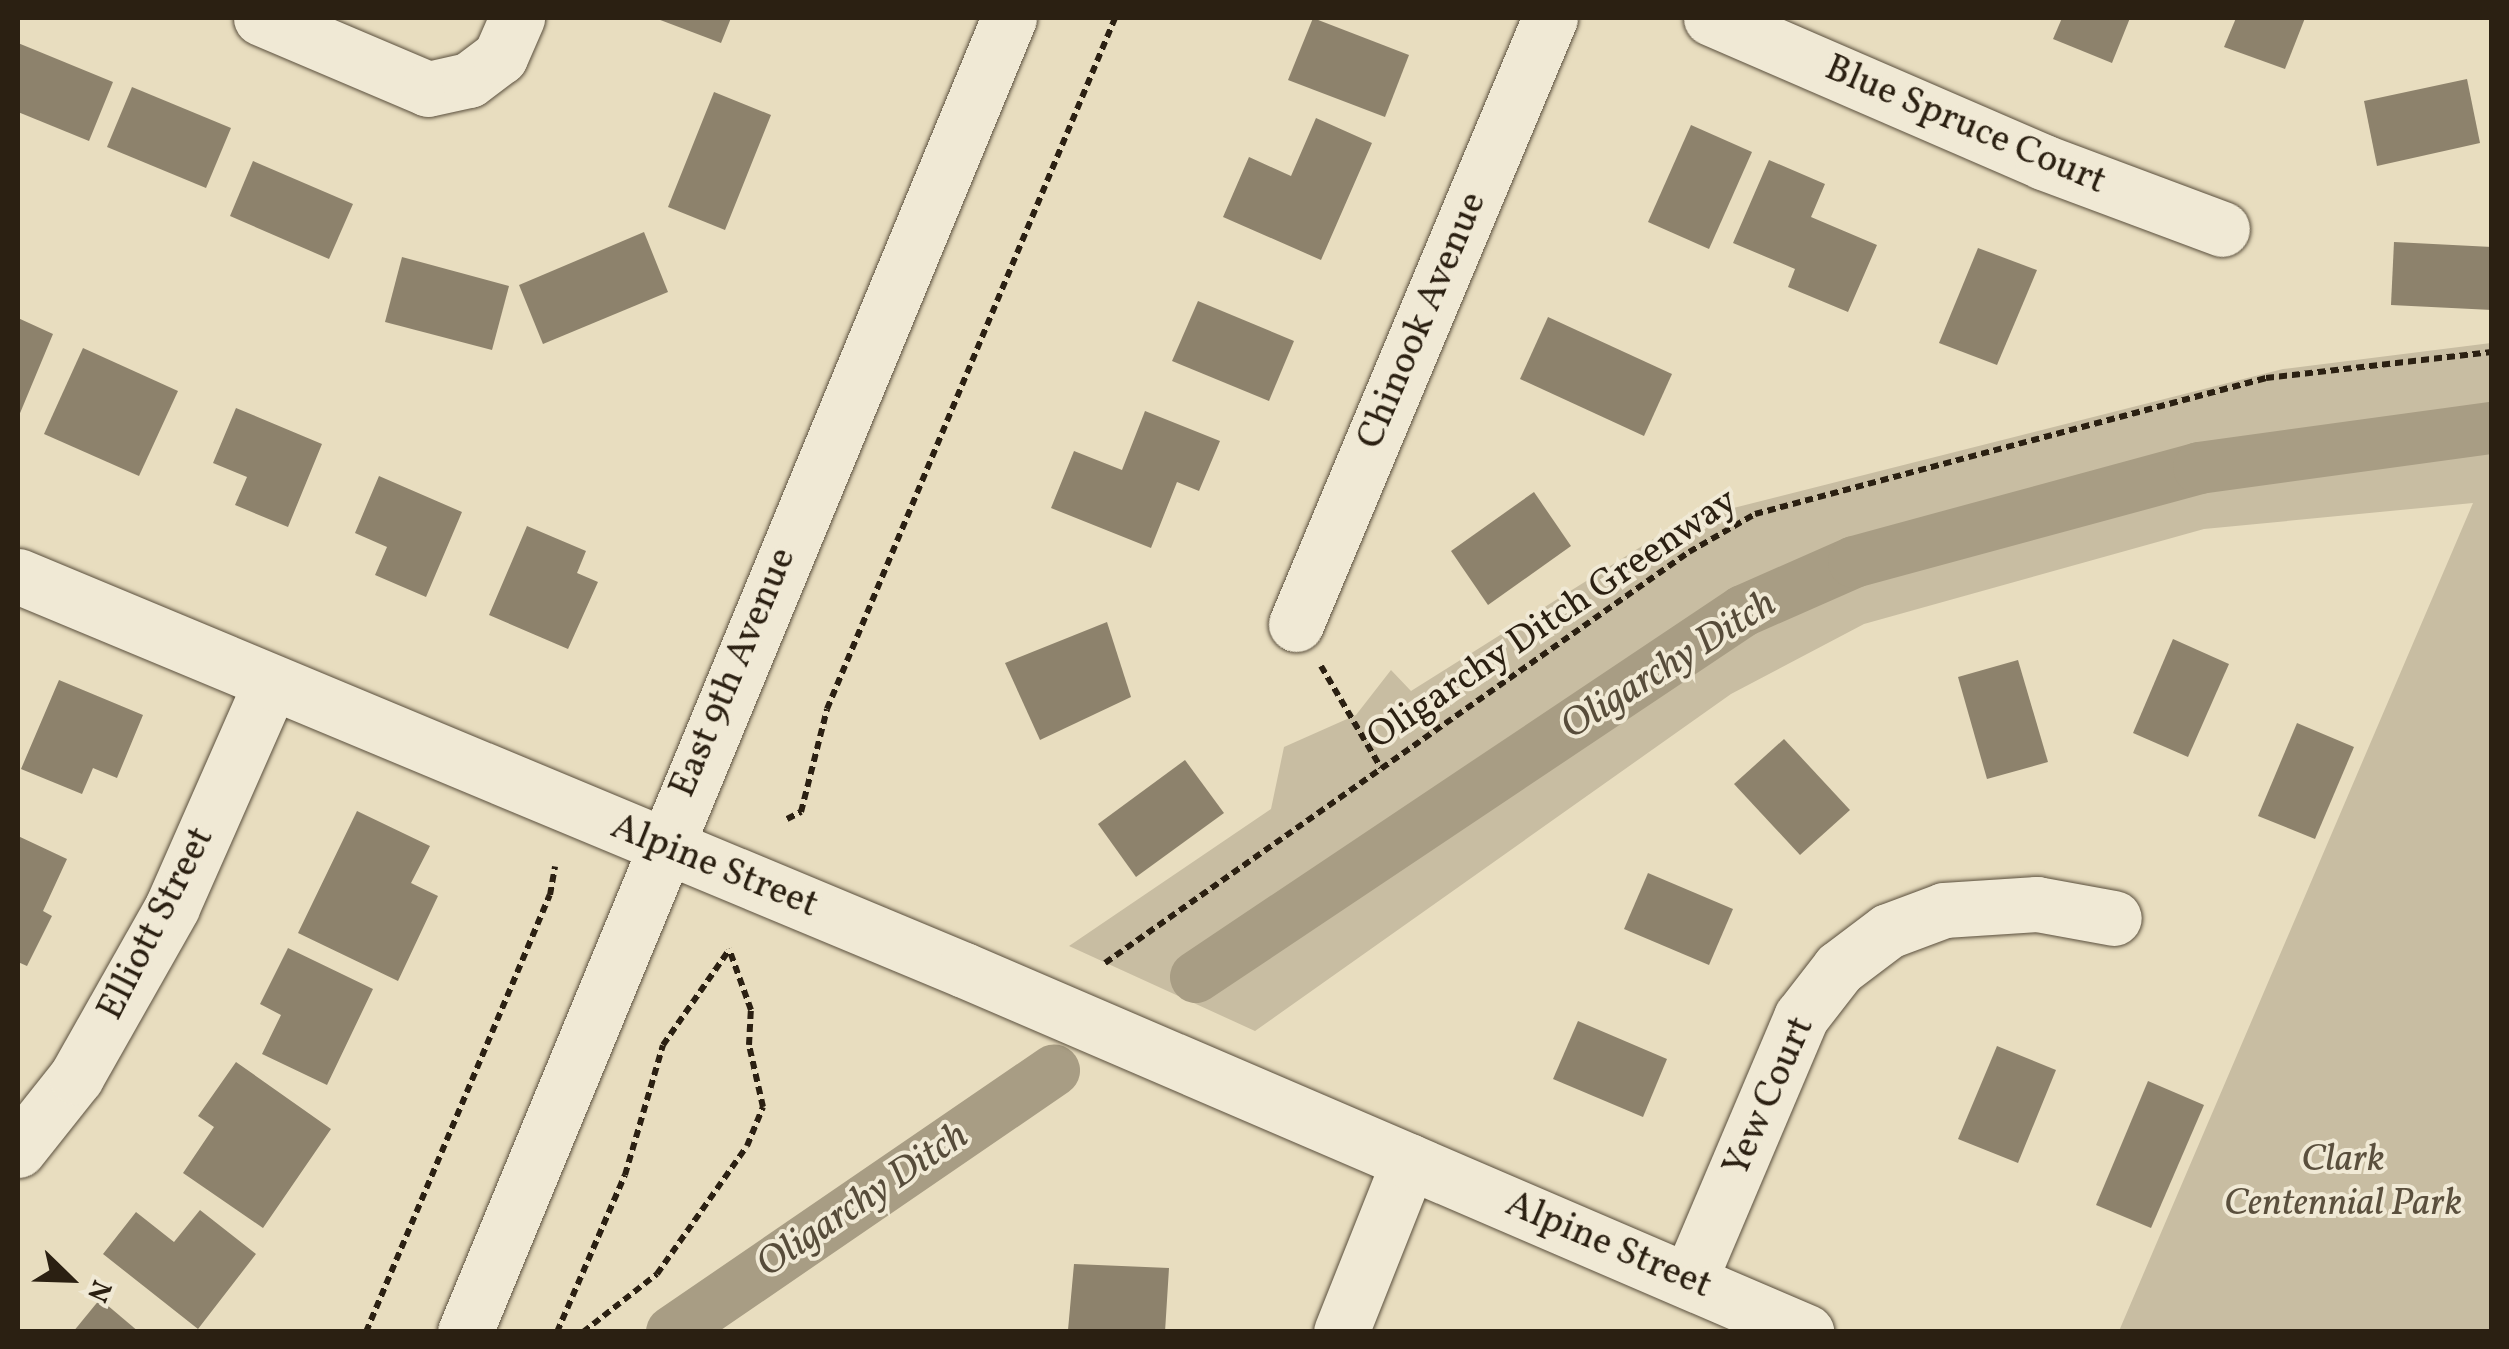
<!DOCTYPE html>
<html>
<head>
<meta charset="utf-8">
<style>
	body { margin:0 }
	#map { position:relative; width:2509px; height:1349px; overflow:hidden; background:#e8ddbf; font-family:Vollkorn,serif }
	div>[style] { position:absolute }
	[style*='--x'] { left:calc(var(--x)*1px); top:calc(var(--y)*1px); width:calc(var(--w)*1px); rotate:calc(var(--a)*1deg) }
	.green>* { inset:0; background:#c8bda2 }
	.canal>* { height:52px; margin:-26px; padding:0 26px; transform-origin:26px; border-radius:26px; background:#a89d84 }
	.building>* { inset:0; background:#8d826c }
	.path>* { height:6px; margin-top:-3px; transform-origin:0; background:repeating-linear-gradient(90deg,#2b2012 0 8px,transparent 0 13px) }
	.roads { filter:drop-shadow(0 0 2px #5a4f3d) drop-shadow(0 0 2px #5a4f3d) }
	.minor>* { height:55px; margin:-27.5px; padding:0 27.5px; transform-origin:27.5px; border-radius:27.5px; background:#f0e9d5 }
	.tertiary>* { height:55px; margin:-27.5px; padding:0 27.5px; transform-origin:27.5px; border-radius:27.5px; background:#f0e9d5 }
	.secondary>* { height:55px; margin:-27.5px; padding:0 27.5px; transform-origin:27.5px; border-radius:27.5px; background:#f0e9d5 }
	span { translate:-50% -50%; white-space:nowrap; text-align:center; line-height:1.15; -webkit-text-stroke:8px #f0e9d5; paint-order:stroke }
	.street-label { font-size:38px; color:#2b2012 }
	.park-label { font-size:38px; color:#5a4f3d; font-style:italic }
	.water-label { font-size:40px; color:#574c3a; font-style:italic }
	.frame { position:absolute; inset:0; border:20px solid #2b2012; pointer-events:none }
	.north { position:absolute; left:20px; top:1229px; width:100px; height:100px; -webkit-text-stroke:8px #f0e9d5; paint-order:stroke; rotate:113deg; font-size:28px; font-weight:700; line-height:40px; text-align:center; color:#2b2012 }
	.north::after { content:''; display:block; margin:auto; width:35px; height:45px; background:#2b2012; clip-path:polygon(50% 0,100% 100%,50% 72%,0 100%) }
</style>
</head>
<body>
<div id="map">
	<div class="green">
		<i style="clip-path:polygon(2491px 343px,2491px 1331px,2119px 1331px,2473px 503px,2204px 529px,1864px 624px,1731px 694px,1255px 1031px,1069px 946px,1271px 809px,1284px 747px,1356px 715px,1391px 670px,1411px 691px,1682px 521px,2283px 369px)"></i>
	</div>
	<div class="canal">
		<i style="--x:1196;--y:977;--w:658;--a:-33.79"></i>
		<i style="--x:1743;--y:611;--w:121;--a:-23.8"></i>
		<i style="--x:1854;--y:562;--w:358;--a:-15.2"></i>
		<i style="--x:2199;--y:468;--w:296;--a:-7.8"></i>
		<i style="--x:672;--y:1332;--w:463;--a:-34.4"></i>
	</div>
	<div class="building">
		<i style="clip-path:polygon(655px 18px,731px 18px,721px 43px)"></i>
		<i style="clip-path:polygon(1313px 18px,1409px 55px,1385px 117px,1288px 80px)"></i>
		<i style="clip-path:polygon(2062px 18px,2130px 18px,2112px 63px,2053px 39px)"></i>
		<i style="clip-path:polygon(2236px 18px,2305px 18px,2285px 69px,2224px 47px)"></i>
		<i style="clip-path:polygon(18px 43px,113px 82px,89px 141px,18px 112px)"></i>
		<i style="clip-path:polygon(2467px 79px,2480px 143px,2377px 166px,2364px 101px)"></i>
		<i style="clip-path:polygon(132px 87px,231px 128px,206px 188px,107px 147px)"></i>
		<i style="clip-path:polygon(714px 92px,771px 115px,725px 230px,668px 207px)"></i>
		<i style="clip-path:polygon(1316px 118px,1372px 143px,1321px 260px,1223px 217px,1249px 157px,1291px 176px)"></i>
		<i style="clip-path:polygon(1691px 125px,1752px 152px,1709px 249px,1648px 222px)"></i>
		<i style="clip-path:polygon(1769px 160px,1825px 184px,1811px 217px,1877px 245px,1848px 312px,1788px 287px,1795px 269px,1733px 243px)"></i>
		<i style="clip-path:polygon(253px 161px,353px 204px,329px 259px,230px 216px)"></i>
		<i style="clip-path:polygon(644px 232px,668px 292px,543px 344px,519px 285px)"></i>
		<i style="clip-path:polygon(2394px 242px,2492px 247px,2492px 310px,2391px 305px)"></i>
		<i style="clip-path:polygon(1978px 248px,2037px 270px,1997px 365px,1939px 343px)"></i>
		<i style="clip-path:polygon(402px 257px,509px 286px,492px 350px,385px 322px)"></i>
		<i style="clip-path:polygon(1198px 301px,1294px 341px,1269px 401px,1172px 361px)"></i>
		<i style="clip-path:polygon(1548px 317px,1672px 374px,1644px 436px,1520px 379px)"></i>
		<i style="clip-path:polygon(18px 318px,53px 334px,18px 418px)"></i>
		<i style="clip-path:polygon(83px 348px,178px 391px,139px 476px,44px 434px)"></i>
		<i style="clip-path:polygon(236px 408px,322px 444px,288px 527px,235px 505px,247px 477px,213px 463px)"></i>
		<i style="clip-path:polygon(1145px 411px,1220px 441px,1199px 491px,1177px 482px,1151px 548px,1051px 508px,1074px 451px,1122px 470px)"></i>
		<i style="clip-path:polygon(379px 476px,462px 512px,426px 597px,375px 575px,387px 547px,355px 533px)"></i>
		<i style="clip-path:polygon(1534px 492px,1571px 546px,1488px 605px,1451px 551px)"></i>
		<i style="clip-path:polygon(527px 526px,586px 551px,577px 573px,598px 582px,568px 649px,489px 615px)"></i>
		<i style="clip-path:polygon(1107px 622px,1131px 697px,1040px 740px,1005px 663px)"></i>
		<i style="clip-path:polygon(2173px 639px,2229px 664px,2188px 757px,2133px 733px)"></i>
		<i style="clip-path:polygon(2018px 660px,2048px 762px,1987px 779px,1958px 677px)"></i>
		<i style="clip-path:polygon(59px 680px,143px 715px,117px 778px,93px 768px,82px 794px,21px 769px)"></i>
		<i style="clip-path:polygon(2297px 723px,2354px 747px,2315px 839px,2258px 816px)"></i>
		<i style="clip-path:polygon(1784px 739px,1850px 810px,1800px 855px,1734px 784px)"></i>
		<i style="clip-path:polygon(1185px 760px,1224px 813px,1136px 877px,1098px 824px)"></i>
		<i style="clip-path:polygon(357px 811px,430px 846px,411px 883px,438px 896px,398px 981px,298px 933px)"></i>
		<i style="clip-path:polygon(18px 836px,67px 859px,43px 911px,52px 916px,27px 966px,18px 962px)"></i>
		<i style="clip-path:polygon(1648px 873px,1733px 909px,1709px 965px,1624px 929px)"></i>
		<i style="clip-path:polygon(288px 948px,373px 989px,327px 1085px,262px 1054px,281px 1015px,260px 1004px)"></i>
		<i style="clip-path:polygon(1578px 1021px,1667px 1059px,1643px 1117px,1553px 1079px)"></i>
		<i style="clip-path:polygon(1997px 1046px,2056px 1070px,2018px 1163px,1958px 1139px)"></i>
		<i style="clip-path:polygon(236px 1062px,331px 1129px,263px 1228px,183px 1173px,214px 1127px,198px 1116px)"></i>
		<i style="clip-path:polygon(2148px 1081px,2204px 1105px,2151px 1228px,2096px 1205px)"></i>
		<i style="clip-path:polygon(200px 1210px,256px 1254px,198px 1329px,103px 1254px,136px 1212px,174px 1242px)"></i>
		<i style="clip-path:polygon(1074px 1264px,1169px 1268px,1165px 1332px,1068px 1330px)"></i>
		<i style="clip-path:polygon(100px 1299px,139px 1332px,73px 1332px)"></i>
	</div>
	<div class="path">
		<i style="--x:1321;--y:666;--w:118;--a:59.5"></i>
		<i style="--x:787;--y:819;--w:16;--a:-27"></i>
		<i style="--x:801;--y:812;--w:106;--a:-75.8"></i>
		<i style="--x:827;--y:709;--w:749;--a:-67.37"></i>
		<i style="--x:1105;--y:963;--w:714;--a:-35.14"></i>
		<i style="--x:1689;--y:552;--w:76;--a:-29.9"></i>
		<i style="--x:1755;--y:514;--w:529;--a:-14.9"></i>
		<i style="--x:2266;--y:378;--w:227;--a:-6.6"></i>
		<i style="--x:366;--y:1332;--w:474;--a:-67.2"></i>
		<i style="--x:550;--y:895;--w:29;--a:-80"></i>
		<i style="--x:557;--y:1332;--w:171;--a:-66.6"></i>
		<i style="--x:625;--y:1175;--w:135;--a:-73.7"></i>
		<i style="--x:663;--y:1045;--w:116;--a:-55.2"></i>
		<i style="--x:583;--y:1332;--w:94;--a:-38.1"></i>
		<i style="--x:657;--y:1274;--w:156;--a:-54.9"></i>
		<i style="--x:747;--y:1146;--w:42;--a:-67.7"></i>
		<i style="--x:763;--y:1107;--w:64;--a:-102.7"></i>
		<i style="--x:749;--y:1045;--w:35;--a:-87"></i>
		<i style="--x:751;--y:1010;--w:65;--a:-109.8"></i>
	</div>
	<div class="roads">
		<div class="minor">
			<i style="--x:261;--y:18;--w:181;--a:23"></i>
			<i style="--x:428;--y:89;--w:42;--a:-12.4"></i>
			<i style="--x:469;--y:80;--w:39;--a:-37"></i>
			<i style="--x:500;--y:57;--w:43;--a:-66.4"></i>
			<i style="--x:1711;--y:18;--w:362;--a:23.4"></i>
			<i style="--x:2043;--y:162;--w:191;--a:20.5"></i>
			<i style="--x:1296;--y:624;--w:657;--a:-67.26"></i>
			<i style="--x:18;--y:1150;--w:93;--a:-51.5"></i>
			<i style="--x:76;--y:1077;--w:195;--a:-60.5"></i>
			<i style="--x:172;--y:907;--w:245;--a:-66.2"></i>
			<i style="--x:1689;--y:1281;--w:287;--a:-67"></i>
			<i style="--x:1801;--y:1017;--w:62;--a:-52.2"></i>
			<i style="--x:1839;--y:968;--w:61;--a:-37.1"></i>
			<i style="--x:1888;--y:931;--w:60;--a:-20.6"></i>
			<i style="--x:1944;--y:910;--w:93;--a:-3.7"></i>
			<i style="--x:2037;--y:904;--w:78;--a:10.3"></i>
			<i style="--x:1341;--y:1332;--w:184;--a:-68.3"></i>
		</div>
		<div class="tertiary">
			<i style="--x:18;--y:576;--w:1025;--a:22.61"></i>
			<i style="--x:964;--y:970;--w:917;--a:23.26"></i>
		</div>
		<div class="secondary">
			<i style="--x:465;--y:1332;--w:1422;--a:-67.51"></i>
		</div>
	</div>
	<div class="street-label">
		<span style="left:1965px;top:126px;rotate:23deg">Blue Spruce Court</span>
		<span style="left:1423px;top:321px;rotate:-67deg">Chinook Avenue</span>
		<span style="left:1553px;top:620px;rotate:-34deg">Oligarchy Ditch Greenway</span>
		<span style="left:734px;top:673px;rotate:-67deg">East 9th Avenue</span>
		<span style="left:714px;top:867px;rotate:22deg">Alpine Street</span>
		<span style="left:157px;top:924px;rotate:-63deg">Elliott Street</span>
		<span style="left:1770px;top:1097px;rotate:-66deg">Yew Court</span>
		<span style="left:1608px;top:1246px;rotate:23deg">Alpine Street</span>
	</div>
	<div class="park-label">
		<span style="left:2343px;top:1183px">Clark<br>Centennial Park</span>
	</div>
	<div class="water-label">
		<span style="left:1669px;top:666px;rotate:-32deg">Oligarchy Ditch</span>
		<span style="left:863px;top:1201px;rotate:-34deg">Oligarchy Ditch</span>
	</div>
	<div class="frame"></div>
	<div class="north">N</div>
</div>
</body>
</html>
